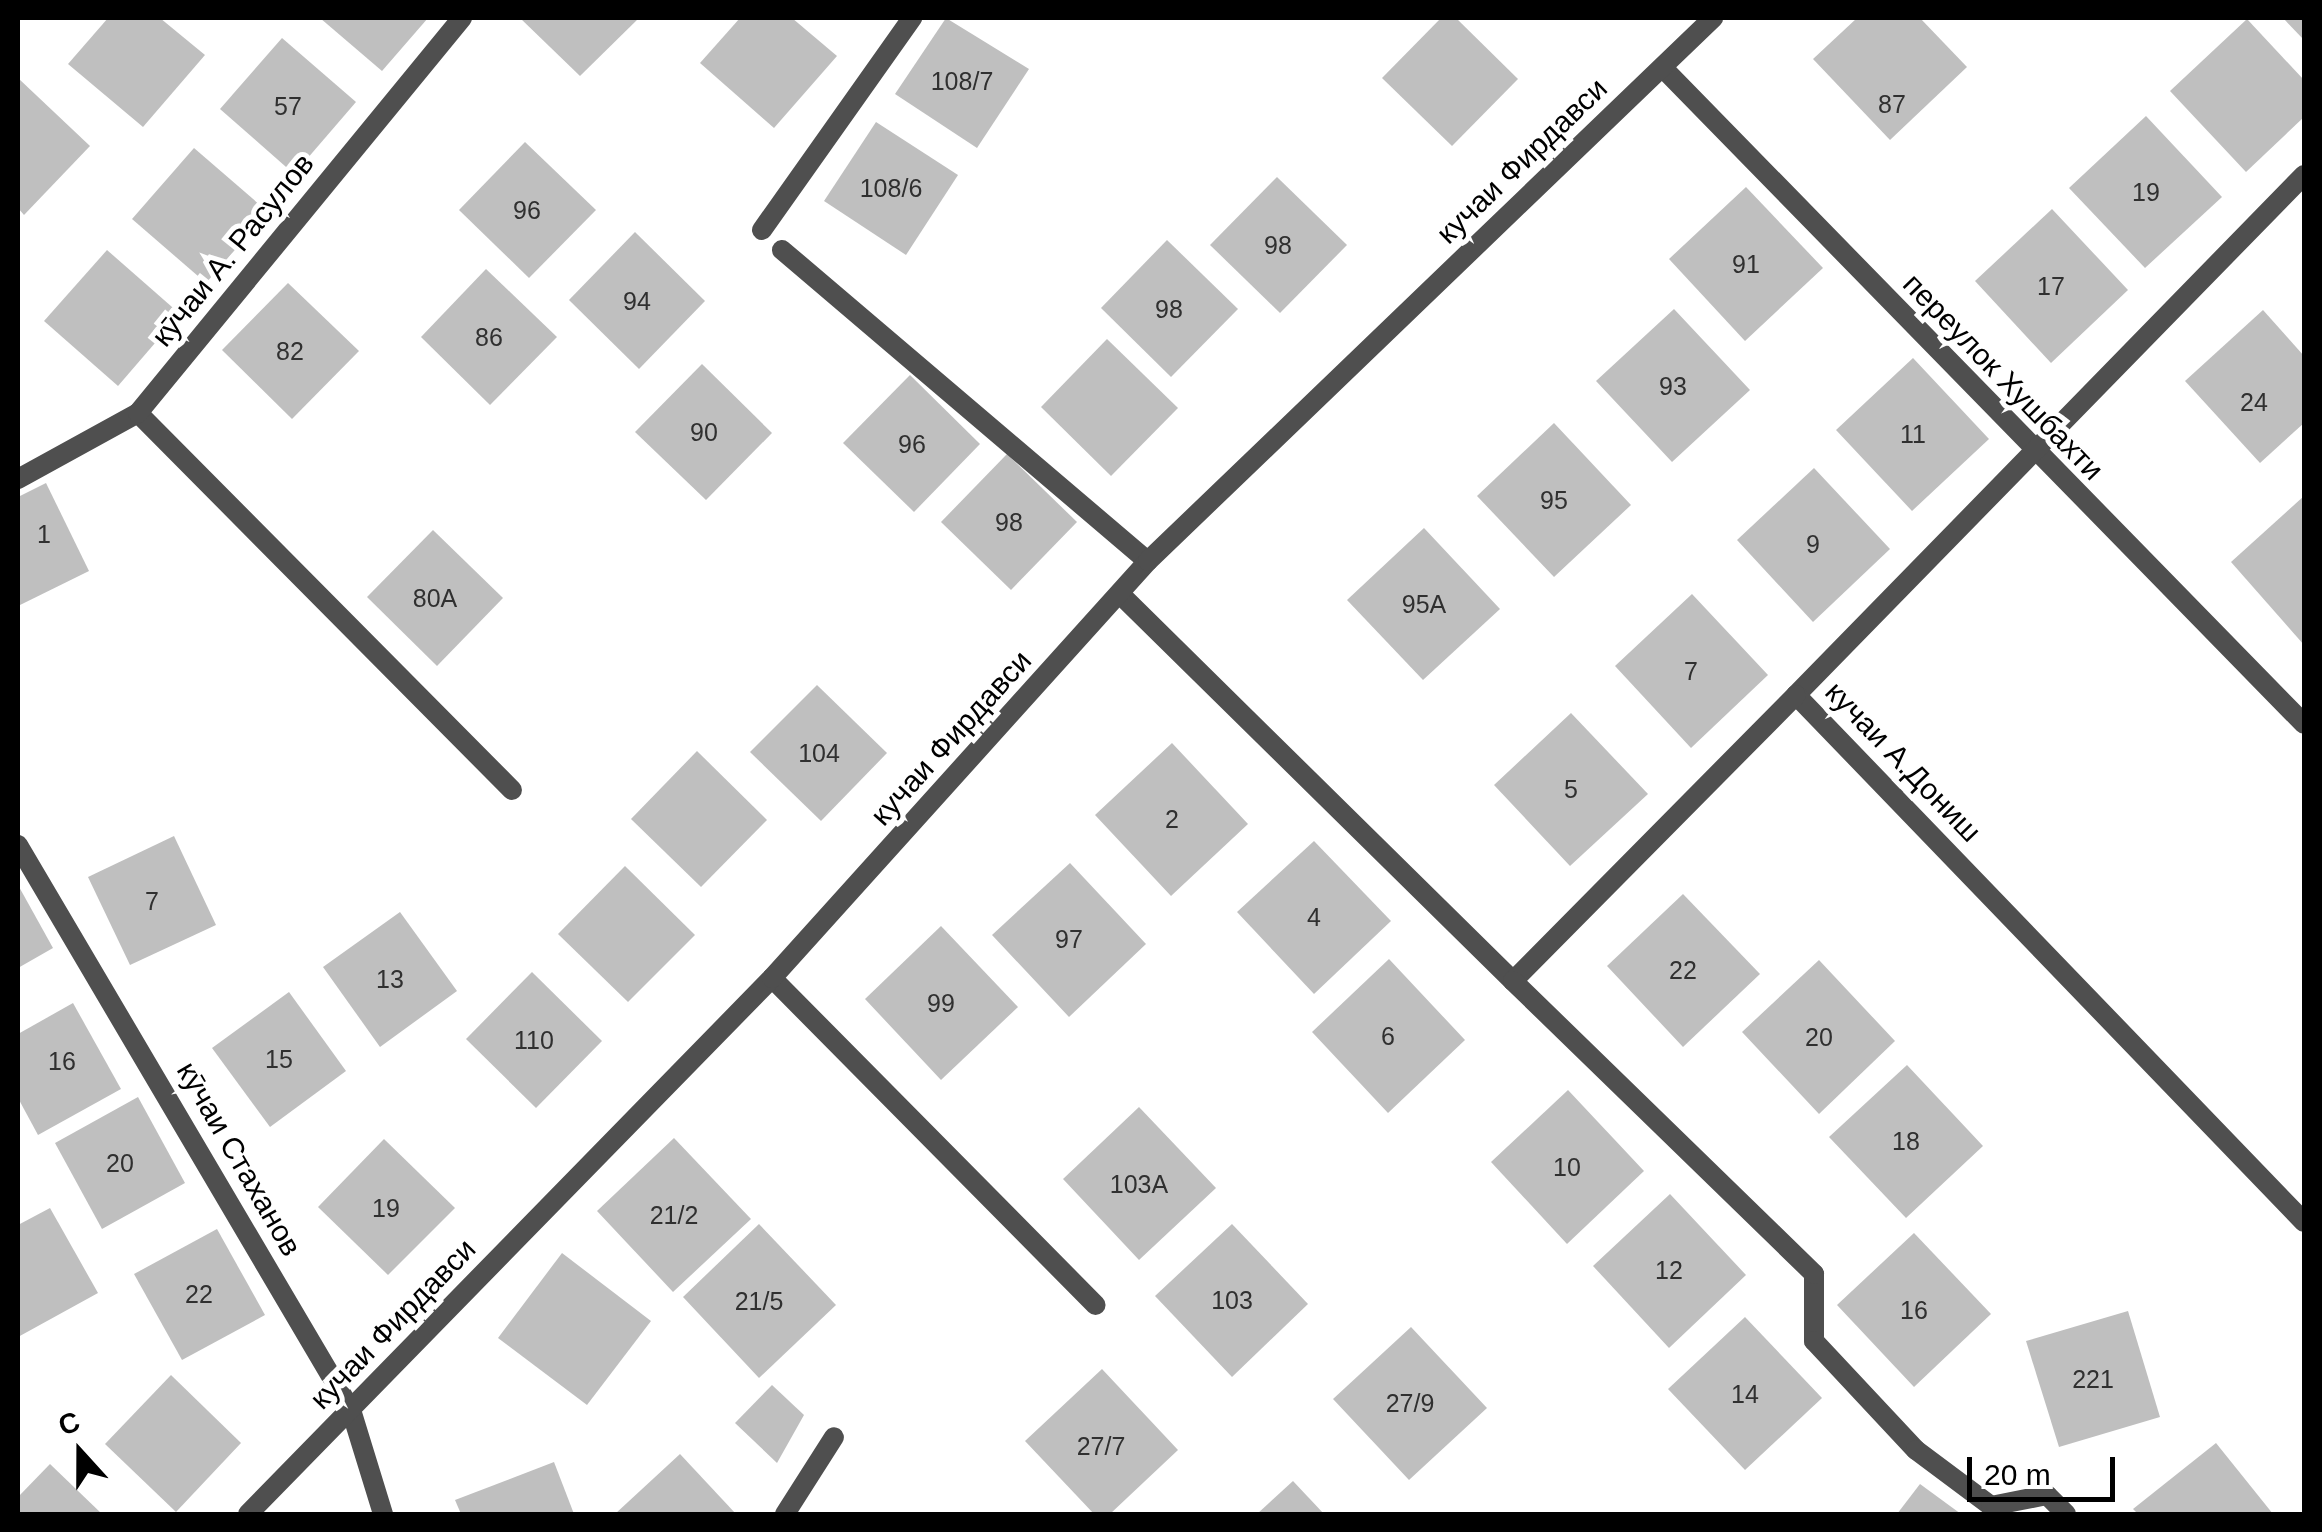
<!DOCTYPE html>
<html>
<head>
<meta charset="utf-8">
<style>
	body { margin:0 }
	#map { position:relative; width:2322px; height:1532px; overflow:hidden; background:#fff; font-family:Helvetica,sans-serif }
	div>[style] { position:absolute }
	[style*='--x'] { left:calc(var(--x)*1px); top:calc(var(--y)*1px); width:calc(var(--w)*1px); rotate:calc(var(--a)*1deg) }
	.building>* { inset:0; background:#bfbfbf }
	.pedestrian>* { height:20px; margin:-10px; padding:0 10px; transform-origin:10px; border-radius:10px; background:#4f4f4f }
	.minor>* { height:20px; margin:-10px; padding:0 10px; transform-origin:10px; border-radius:10px; background:#4f4f4f }
	.tertiary>* { height:20px; margin:-10px; padding:0 10px; transform-origin:10px; border-radius:10px; background:#4f4f4f }
	span { translate:-50% -50%; white-space:nowrap; text-align:center; line-height:1.15; -webkit-text-stroke:10px #fff; paint-order:stroke }
	.number-label { font-size:25px; color:#303030 }
	.number-label span { -webkit-text-stroke-width:0 }
	.street-label { font-size:30px; color:#000 }
	.frame { position:absolute; inset:0; border:20px solid #000; pointer-events:none }
	.north { position:absolute; left:30px; top:1402px; width:100px; height:100px; -webkit-text-stroke:8px #fff; paint-order:stroke; rotate:339deg; font-size:28px; font-weight:700; line-height:40px; text-align:center; color:#000 }
	.north::after { content:''; display:block; margin:auto; width:35px; height:45px; background:#000; clip-path:polygon(50% 0,100% 100%,50% 72%,0 100%) }
	.scale { position:absolute; left:1967px; top:1457px; width:148px; height:45px; box-sizing:border-box; border:5px solid #000; border-top:0; padding-left:12px; font-size:30px; line-height:35px; white-space:nowrap; color:#000; -webkit-text-stroke:8px #fff; paint-order:stroke }
</style>
</head>
<body>
<div id="map">
	<div class="building">
		<i style="clip-path:polygon(108px 18px,160px 18px,205px 55px,143px 127px,68px 64px)"></i>
		<i style="clip-path:polygon(320px 18px,428px 18px,382px 71px)"></i>
		<i style="clip-path:polygon(520px 18px,639px 18px,580px 76px)"></i>
		<i style="clip-path:polygon(740px 18px,792px 18px,837px 56px,774px 128px,700px 63px)"></i>
		<i style="clip-path:polygon(946px 18px,1029px 69px,977px 148px,895px 94px)"></i>
		<i style="clip-path:polygon(1441px 18px,1456px 18px,1518px 79px,1452px 146px,1382px 78px)"></i>
		<i style="clip-path:polygon(1857px 18px,1920px 18px,1967px 67px,1890px 140px,1813px 59px)"></i>
		<i style="clip-path:polygon(2283px 18px,2304px 18px,2304px 40px)"></i>
		<i style="clip-path:polygon(2247px 19px,2304px 80px,2304px 117px,2246px 172px,2170px 91px)"></i>
		<i style="clip-path:polygon(282px 38px,356px 102px,294px 174px,220px 109px)"></i>
		<i style="clip-path:polygon(18px 78px,90px 146px,24px 215px,18px 208px)"></i>
		<i style="clip-path:polygon(2146px 116px,2222px 197px,2145px 268px,2069px 188px)"></i>
		<i style="clip-path:polygon(876px 122px,958px 175px,906px 255px,824px 201px)"></i>
		<i style="clip-path:polygon(525px 142px,596px 210px,529px 278px,459px 210px)"></i>
		<i style="clip-path:polygon(194px 148px,268px 212px,206px 283px,132px 219px)"></i>
		<i style="clip-path:polygon(1277px 177px,1347px 245px,1280px 313px,1210px 245px)"></i>
		<i style="clip-path:polygon(1746px 187px,1823px 268px,1745px 341px,1669px 259px)"></i>
		<i style="clip-path:polygon(2052px 209px,2128px 290px,2051px 363px,1975px 281px)"></i>
		<i style="clip-path:polygon(635px 232px,705px 301px,639px 369px,569px 300px)"></i>
		<i style="clip-path:polygon(1167px 240px,1238px 309px,1171px 377px,1101px 308px)"></i>
		<i style="clip-path:polygon(107px 250px,180px 314px,118px 386px,44px 321px)"></i>
		<i style="clip-path:polygon(486px 269px,557px 337px,490px 405px,421px 337px)"></i>
		<i style="clip-path:polygon(288px 283px,359px 351px,292px 419px,222px 350px)"></i>
		<i style="clip-path:polygon(1674px 309px,1750px 390px,1672px 462px,1596px 381px)"></i>
		<i style="clip-path:polygon(2263px 310px,2304px 356px,2304px 423px,2260px 463px,2185px 381px)"></i>
		<i style="clip-path:polygon(1107px 339px,1178px 408px,1111px 476px,1041px 407px)"></i>
		<i style="clip-path:polygon(1913px 358px,1989px 439px,1912px 511px,1836px 430px)"></i>
		<i style="clip-path:polygon(702px 364px,772px 433px,706px 500px,635px 432px)"></i>
		<i style="clip-path:polygon(910px 375px,980px 444px,914px 512px,843px 443px)"></i>
		<i style="clip-path:polygon(1554px 423px,1631px 505px,1554px 577px,1477px 496px)"></i>
		<i style="clip-path:polygon(1007px 454px,1077px 522px,1011px 590px,941px 522px)"></i>
		<i style="clip-path:polygon(1814px 468px,1890px 549px,1813px 622px,1737px 540px)"></i>
		<i style="clip-path:polygon(46px 483px,89px 571px,18px 606px,18px 497px)"></i>
		<i style="clip-path:polygon(2304px 496px,2304px 645px,2231px 562px)"></i>
		<i style="clip-path:polygon(1424px 528px,1500px 609px,1423px 680px,1347px 600px)"></i>
		<i style="clip-path:polygon(433px 530px,503px 598px,437px 666px,367px 597px)"></i>
		<i style="clip-path:polygon(1692px 594px,1768px 675px,1691px 748px,1615px 666px)"></i>
		<i style="clip-path:polygon(817px 685px,887px 753px,821px 821px,750px 752px)"></i>
		<i style="clip-path:polygon(1571px 713px,1648px 794px,1570px 866px,1494px 785px)"></i>
		<i style="clip-path:polygon(1172px 743px,1248px 824px,1171px 896px,1095px 815px)"></i>
		<i style="clip-path:polygon(697px 751px,767px 820px,701px 887px,631px 819px)"></i>
		<i style="clip-path:polygon(174px 836px,216px 925px,130px 965px,88px 877px)"></i>
		<i style="clip-path:polygon(1314px 841px,1391px 921px,1314px 994px,1237px 912px)"></i>
		<i style="clip-path:polygon(1070px 863px,1146px 944px,1069px 1017px,992px 935px)"></i>
		<i style="clip-path:polygon(625px 866px,695px 935px,628px 1002px,558px 934px)"></i>
		<i style="clip-path:polygon(18px 885px,53px 948px,18px 968px)"></i>
		<i style="clip-path:polygon(1683px 894px,1760px 974px,1683px 1047px,1607px 966px)"></i>
		<i style="clip-path:polygon(400px 912px,457px 991px,380px 1047px,323px 967px)"></i>
		<i style="clip-path:polygon(941px 926px,1018px 1007px,941px 1080px,865px 999px)"></i>
		<i style="clip-path:polygon(1389px 959px,1465px 1040px,1388px 1113px,1312px 1032px)"></i>
		<i style="clip-path:polygon(1819px 960px,1895px 1041px,1819px 1114px,1742px 1032px)"></i>
		<i style="clip-path:polygon(532px 972px,602px 1041px,536px 1108px,466px 1039px)"></i>
		<i style="clip-path:polygon(289px 992px,346px 1071px,270px 1127px,212px 1048px)"></i>
		<i style="clip-path:polygon(73px 1003px,121px 1089px,38px 1135px,18px 1098px,18px 1034px)"></i>
		<i style="clip-path:polygon(1907px 1065px,1983px 1146px,1906px 1218px,1829px 1137px)"></i>
		<i style="clip-path:polygon(1568px 1090px,1644px 1171px,1567px 1244px,1491px 1162px)"></i>
		<i style="clip-path:polygon(138px 1097px,185px 1183px,102px 1229px,55px 1143px)"></i>
		<i style="clip-path:polygon(1139px 1107px,1216px 1188px,1139px 1260px,1063px 1179px)"></i>
		<i style="clip-path:polygon(674px 1138px,751px 1219px,673px 1292px,597px 1211px)"></i>
		<i style="clip-path:polygon(384px 1139px,455px 1208px,388px 1275px,318px 1207px)"></i>
		<i style="clip-path:polygon(1670px 1194px,1746px 1275px,1669px 1348px,1593px 1266px)"></i>
		<i style="clip-path:polygon(50px 1208px,98px 1293px,18px 1337px,18px 1225px)"></i>
		<i style="clip-path:polygon(759px 1224px,836px 1305px,759px 1378px,683px 1297px)"></i>
		<i style="clip-path:polygon(1232px 1224px,1308px 1304px,1232px 1377px,1155px 1296px)"></i>
		<i style="clip-path:polygon(217px 1229px,265px 1315px,182px 1360px,134px 1274px)"></i>
		<i style="clip-path:polygon(1914px 1233px,1991px 1314px,1914px 1387px,1837px 1305px)"></i>
		<i style="clip-path:polygon(562px 1253px,651px 1321px,587px 1405px,498px 1338px)"></i>
		<i style="clip-path:polygon(2128px 1311px,2160px 1417px,2059px 1447px,2026px 1341px)"></i>
		<i style="clip-path:polygon(1745px 1317px,1822px 1398px,1745px 1470px,1668px 1389px)"></i>
		<i style="clip-path:polygon(1411px 1327px,1487px 1408px,1409px 1480px,1333px 1399px)"></i>
		<i style="clip-path:polygon(1102px 1369px,1178px 1450px,1110px 1514px,1094px 1514px,1025px 1441px)"></i>
		<i style="clip-path:polygon(171px 1375px,241px 1443px,176px 1512px,105px 1444px)"></i>
		<i style="clip-path:polygon(772px 1385px,804px 1415px,777px 1463px,735px 1423px)"></i>
		<i style="clip-path:polygon(2216px 1443px,2273px 1514px,2138px 1514px,2133px 1509px)"></i>
		<i style="clip-path:polygon(680px 1454px,736px 1514px,615px 1514px)"></i>
		<i style="clip-path:polygon(554px 1462px,574px 1514px,461px 1514px,455px 1500px)"></i>
		<i style="clip-path:polygon(50px 1464px,102px 1514px,18px 1514px,18px 1497px)"></i>
		<i style="clip-path:polygon(1293px 1481px,1324px 1514px,1257px 1514px)"></i>
		<i style="clip-path:polygon(1920px 1484px,1961px 1514px,1897px 1514px)"></i>
	</div>
	<div class="pedestrian">
		<i style="--x:782;--y:250;--w:480;--a:40.4"></i>
		<i style="--x:1814;--y:1274;--w:67;--a:90"></i>
		<i style="--x:1814;--y:1341;--w:149;--a:46.9"></i>
		<i style="--x:1916;--y:1450;--w:94;--a:36.7"></i>
		<i style="--x:1991;--y:1506;--w:57;--a:-11.1"></i>
		<i style="--x:785;--y:1514;--w:91;--a:-57.5"></i>
	</div>
	<div class="minor">
		<i style="--x:1663;--y:68;--w:917;--a:45.66"></i>
		<i style="--x:2304;--y:175;--w:727;--a:134.33"></i>
		<i style="--x:1796;--y:695;--w:732;--a:46.05"></i>
		<i style="--x:762;--y:230;--w:260;--a:-54.7"></i>
		<i style="--x:138;--y:413;--w:531;--a:45.23"></i>
		<i style="--x:18;--y:479;--w:137;--a:-28.8"></i>
		<i style="--x:138;--y:413;--w:511;--a:-50.64"></i>
		<i style="--x:1121;--y:595;--w:550;--a:44.56"></i>
		<i style="--x:1513;--y:981;--w:402;--a:-45.3"></i>
		<i style="--x:18;--y:845;--w:656;--a:59.49"></i>
		<i style="--x:351;--y:1410;--w:109;--a:72.9"></i>
		<i style="--x:772;--y:978;--w:460;--a:45.3"></i>
		<i style="--x:1513;--y:981;--w:420;--a:44.2"></i>
		<i style="--x:2047;--y:1495;--w:27;--a:45"></i>
	</div>
	<div class="tertiary">
		<i style="--x:248;--y:1514;--w:750;--a:-45.65"></i>
		<i style="--x:772;--y:978;--w:561;--a:-47.96"></i>
		<i style="--x:1148;--y:561;--w:784;--a:-43.86"></i>
	</div>
	<div class="number-label">
		<span style="left:962px;top:81px">108/7</span>
		<span style="left:1892px;top:104px">87</span>
		<span style="left:288px;top:106px">57</span>
		<span style="left:891px;top:188px">108/6</span>
		<span style="left:2146px;top:192px">19</span>
		<span style="left:527px;top:210px">96</span>
		<span style="left:1278px;top:245px">98</span>
		<span style="left:1746px;top:264px">91</span>
		<span style="left:2051px;top:286px">17</span>
		<span style="left:637px;top:301px">94</span>
		<span style="left:1169px;top:309px">98</span>
		<span style="left:489px;top:337px">86</span>
		<span style="left:290px;top:351px">82</span>
		<span style="left:1673px;top:386px">93</span>
		<span style="left:2254px;top:402px">24</span>
		<span style="left:704px;top:432px">90</span>
		<span style="left:1913px;top:434px">11</span>
		<span style="left:912px;top:444px">96</span>
		<span style="left:1554px;top:500px">95</span>
		<span style="left:1009px;top:522px">98</span>
		<span style="left:44px;top:534px">1</span>
		<span style="left:1813px;top:544px">9</span>
		<span style="left:435px;top:598px">80А</span>
		<span style="left:1424px;top:604px">95А</span>
		<span style="left:1691px;top:671px">7</span>
		<span style="left:819px;top:753px">104</span>
		<span style="left:1571px;top:789px">5</span>
		<span style="left:1172px;top:819px">2</span>
		<span style="left:152px;top:901px">7</span>
		<span style="left:1314px;top:917px">4</span>
		<span style="left:1069px;top:939px">97</span>
		<span style="left:1683px;top:970px">22</span>
		<span style="left:390px;top:979px">13</span>
		<span style="left:941px;top:1003px">99</span>
		<span style="left:1388px;top:1036px">6</span>
		<span style="left:1819px;top:1037px">20</span>
		<span style="left:534px;top:1040px">110</span>
		<span style="left:279px;top:1059px">15</span>
		<span style="left:62px;top:1061px">16</span>
		<span style="left:1906px;top:1141px">18</span>
		<span style="left:120px;top:1163px">20</span>
		<span style="left:1567px;top:1167px">10</span>
		<span style="left:1139px;top:1184px">103А</span>
		<span style="left:386px;top:1208px">19</span>
		<span style="left:674px;top:1215px">21/2</span>
		<span style="left:1669px;top:1270px">12</span>
		<span style="left:199px;top:1294px">22</span>
		<span style="left:1232px;top:1300px">103</span>
		<span style="left:759px;top:1301px">21/5</span>
		<span style="left:1914px;top:1310px">16</span>
		<span style="left:2093px;top:1379px">221</span>
		<span style="left:1745px;top:1394px">14</span>
		<span style="left:1410px;top:1403px">27/9</span>
		<span style="left:1101px;top:1446px">27/7</span>
	</div>
	<div class="street-label">
		<span style="left:1522px;top:161px;rotate:-44deg">кучаи Фирдавси</span>
		<span style="left:233px;top:250px;rotate:-51deg">кӯчаи А. Расулов</span>
		<span style="left:2003px;top:377px;rotate:46deg">переулок Хушбахти</span>
		<span style="left:951px;top:738px;rotate:-48deg">кучаи Фирдавси</span>
		<span style="left:1903px;top:762px;rotate:46deg">кучаи А.Дониш</span>
		<span style="left:239px;top:1159px;rotate:60deg">кӯчаи Стаханов</span>
		<span style="left:393px;top:1324px;rotate:-46deg">кучаи Фирдавси</span>
	</div>
	<div class="frame"></div>
	<div class="north">С</div>
	<div class="scale">20 m</div>
</div>
</body>
</html>
